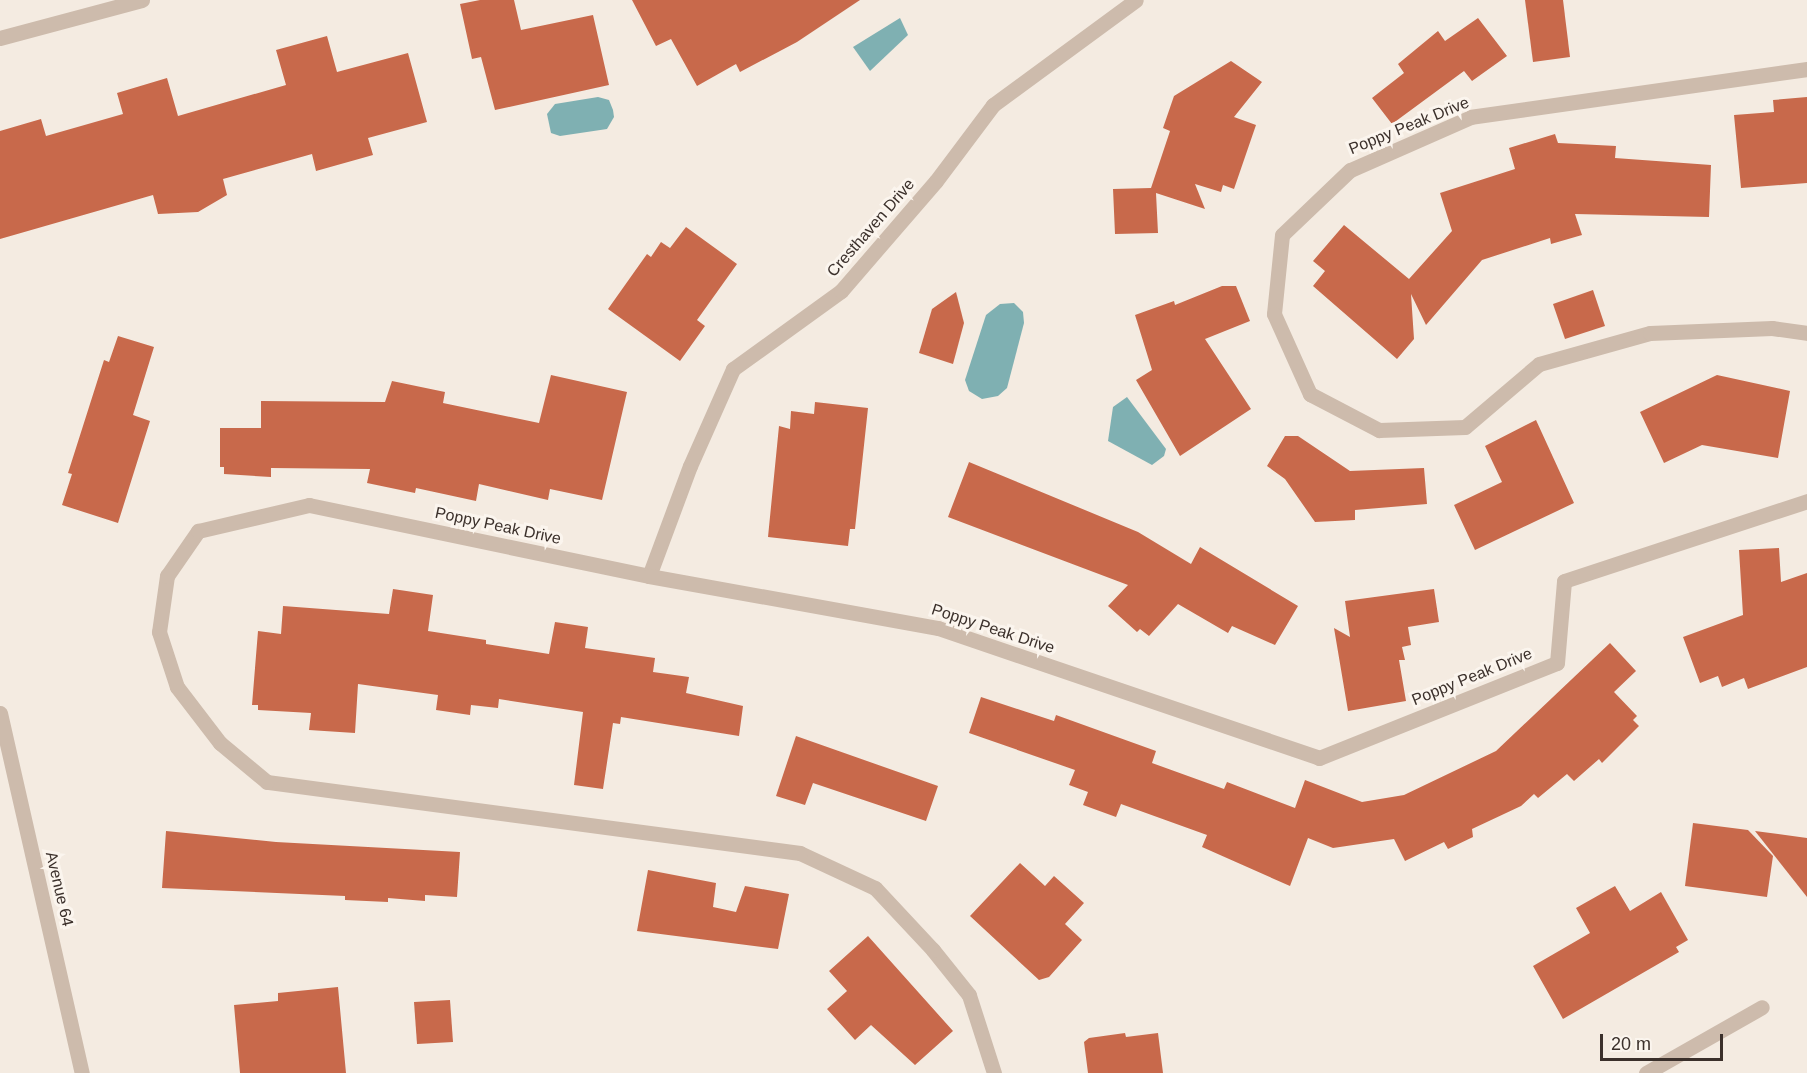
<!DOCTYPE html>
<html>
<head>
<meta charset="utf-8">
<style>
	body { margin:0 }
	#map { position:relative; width:1807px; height:1073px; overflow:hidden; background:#f4ebe1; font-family:Arial,sans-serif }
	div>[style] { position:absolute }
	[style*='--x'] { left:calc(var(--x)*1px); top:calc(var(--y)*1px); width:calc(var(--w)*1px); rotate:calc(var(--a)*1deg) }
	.water>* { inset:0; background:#7fb0b2 }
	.building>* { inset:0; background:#c8694b }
	.minor>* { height:15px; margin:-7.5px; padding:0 7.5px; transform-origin:7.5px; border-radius:7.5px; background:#cdbbac }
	span { translate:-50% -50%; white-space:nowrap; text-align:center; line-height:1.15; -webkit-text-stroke:6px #fbf5ee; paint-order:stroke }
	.street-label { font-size:16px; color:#3b302b }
	.scale { position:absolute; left:1600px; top:1034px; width:123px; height:27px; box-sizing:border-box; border:3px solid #3b302b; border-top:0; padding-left:8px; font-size:18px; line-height:21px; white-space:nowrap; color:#3b302b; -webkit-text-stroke:4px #fbf5ee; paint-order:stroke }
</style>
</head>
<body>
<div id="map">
	<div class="water">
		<i style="clip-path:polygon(900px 18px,908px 35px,870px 71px,853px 47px)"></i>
		<i style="clip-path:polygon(598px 97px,609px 100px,613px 110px,614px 117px,607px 129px,560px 136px,551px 133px,547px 114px,555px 104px)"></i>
		<i style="clip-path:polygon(1014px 303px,1023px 312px,1024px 323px,1007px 388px,998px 396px,982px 399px,969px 391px,965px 380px,986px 315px,1000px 304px)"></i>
		<i style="clip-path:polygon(1127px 397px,1166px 449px,1164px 456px,1152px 465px,1108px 441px,1113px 407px)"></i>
	</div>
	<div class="building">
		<i style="clip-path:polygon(480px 0,514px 0,521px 30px,593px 15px,609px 85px,495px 110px,481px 57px,472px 59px,460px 4px)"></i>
		<i style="clip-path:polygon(632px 0,860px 0,797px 42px,740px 72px,736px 64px,697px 86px,671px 39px,656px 46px)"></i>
		<i style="clip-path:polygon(1525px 0,1563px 0,1570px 57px,1533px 62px)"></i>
		<i style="clip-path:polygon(1478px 18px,1507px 56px,1472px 81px,1464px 71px,1392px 124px,1372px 98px,1404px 73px,1398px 64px,1438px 31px,1445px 41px)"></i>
		<i style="clip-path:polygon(327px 36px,337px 72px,408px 53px,427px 122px,368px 138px,373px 155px,316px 171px,312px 154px,223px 179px,227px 195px,198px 212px,158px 214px,153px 195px,0 239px,0 131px,41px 119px,46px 136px,123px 114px,117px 93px,167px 78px,178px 116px,286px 85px,276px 50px)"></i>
		<i style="clip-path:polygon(1231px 61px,1262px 82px,1234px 117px,1256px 125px,1234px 189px,1223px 185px,1221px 192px,1195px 184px,1205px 209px,1156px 193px,1158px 233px,1115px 234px,1113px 189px,1151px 188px,1170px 131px,1163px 128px,1174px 96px)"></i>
		<i style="clip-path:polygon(1807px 97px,1807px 183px,1741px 188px,1734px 115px,1774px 112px,1773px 100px)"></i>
		<i style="clip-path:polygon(1555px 134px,1558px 143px,1616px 146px,1615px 158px,1711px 165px,1709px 217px,1575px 214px,1582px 235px,1551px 244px,1550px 238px,1482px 260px,1426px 325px,1411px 294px,1414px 339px,1397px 359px,1313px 286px,1325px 271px,1313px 261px,1344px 225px,1409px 279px,1452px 231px,1440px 193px,1515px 169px,1509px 148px)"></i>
		<i style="clip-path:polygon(686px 227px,737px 264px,697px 320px,705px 326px,680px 361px,608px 309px,647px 254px,651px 257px,661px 242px,670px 248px)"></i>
		<i style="clip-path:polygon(1222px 286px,1236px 286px,1250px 321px,1205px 339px,1251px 409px,1180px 456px,1136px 380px,1152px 370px,1135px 315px,1174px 301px,1175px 305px)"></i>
		<i style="clip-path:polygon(1593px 290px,1605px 326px,1565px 339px,1553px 304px)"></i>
		<i style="clip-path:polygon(956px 292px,964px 323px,953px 364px,919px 353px,932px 309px)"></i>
		<i style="clip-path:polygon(118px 336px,154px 347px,133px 415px,150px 421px,118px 523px,62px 505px,72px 474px,68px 473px,104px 360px,109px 362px)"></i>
		<i style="clip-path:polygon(551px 375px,627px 392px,602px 500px,550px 489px,548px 500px,479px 484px,476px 501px,416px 488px,415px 493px,367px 483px,370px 469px,271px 468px,271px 477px,224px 474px,224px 467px,220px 467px,220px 428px,261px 428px,261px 401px,385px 402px,392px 381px,445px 392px,443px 403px,539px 423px)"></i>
		<i style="clip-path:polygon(1717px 375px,1790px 391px,1778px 458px,1702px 445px,1664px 463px,1640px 412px)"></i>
		<i style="clip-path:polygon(815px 402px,868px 408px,855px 529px,850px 529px,848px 546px,768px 537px,779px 426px,790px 429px,791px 411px,814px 414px)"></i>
		<i style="clip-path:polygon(1536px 420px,1574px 503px,1475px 550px,1454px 505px,1502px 482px,1485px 446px)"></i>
		<i style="clip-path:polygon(1285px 436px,1298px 436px,1350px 471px,1424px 468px,1427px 504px,1355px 510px,1355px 520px,1315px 522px,1285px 479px,1267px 466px)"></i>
		<i style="clip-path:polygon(969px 462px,1138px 532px,1191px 564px,1200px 547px,1298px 606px,1275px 645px,1232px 626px,1228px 633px,1178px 604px,1149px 636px,1140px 629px,1137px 632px,1108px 606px,1128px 585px,948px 517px)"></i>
		<i style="clip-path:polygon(1779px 548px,1781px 582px,1807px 573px,1807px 667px,1748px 689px,1744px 678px,1722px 687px,1718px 676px,1700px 683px,1683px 637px,1743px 615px,1739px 550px)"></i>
		<i style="clip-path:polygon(393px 589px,433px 595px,428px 631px,486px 640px,486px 644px,549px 654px,555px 622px,588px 627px,585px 648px,655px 658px,653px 672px,689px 677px,686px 693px,743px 706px,739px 736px,621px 717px,620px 724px,613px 723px,603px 789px,574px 785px,583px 712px,499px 699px,498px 708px,471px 705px,470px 715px,436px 710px,438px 695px,358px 684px,355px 733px,309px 730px,311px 713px,258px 710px,258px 705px,252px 705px,258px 631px,281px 634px,283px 606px,389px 614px)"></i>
		<i style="clip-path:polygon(1434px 589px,1439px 622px,1408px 627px,1411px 645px,1402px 647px,1405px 660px,1399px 660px,1406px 701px,1348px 711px,1334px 628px,1350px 637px,1345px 601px)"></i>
		<i style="clip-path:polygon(1610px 643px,1636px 671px,1614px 692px,1637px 716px,1633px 720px,1639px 726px,1602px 763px,1599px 759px,1574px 781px,1567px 774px,1538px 798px,1534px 794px,1521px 806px,1472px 829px,1473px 837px,1448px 849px,1444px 842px,1405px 861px,1394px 839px,1333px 848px,1308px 838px,1290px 886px,1202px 847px,1207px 835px,1121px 804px,1116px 817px,1083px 805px,1088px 792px,1069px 785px,1075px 770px,969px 733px,981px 697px,1054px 721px,1056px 715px,1156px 751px,1152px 763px,1224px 789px,1227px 782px,1295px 808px,1305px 780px,1362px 802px,1404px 795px,1496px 751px)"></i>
		<i style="clip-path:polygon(796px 736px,938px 786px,926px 821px,813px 783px,805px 805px,776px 796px)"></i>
		<i style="clip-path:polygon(1693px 823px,1748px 830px,1773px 856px,1767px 897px,1685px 886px)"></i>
		<i style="clip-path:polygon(166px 831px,276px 842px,460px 852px,457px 897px,425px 895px,425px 901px,388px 898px,388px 902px,345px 900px,345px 896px,162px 888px)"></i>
		<i style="clip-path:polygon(1755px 831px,1807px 838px,1807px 897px)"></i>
		<i style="clip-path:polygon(1020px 863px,1045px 886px,1054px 876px,1084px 903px,1065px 924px,1082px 940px,1049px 977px,1039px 980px,970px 916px)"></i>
		<i style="clip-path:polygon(648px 870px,716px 883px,713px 907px,736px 912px,745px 886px,789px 894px,778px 949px,637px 931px)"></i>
		<i style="clip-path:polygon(1615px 886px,1630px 911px,1661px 892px,1688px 940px,1676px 947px,1679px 952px,1563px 1019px,1533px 966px,1590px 933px,1576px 908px)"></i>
		<i style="clip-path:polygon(868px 936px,953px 1031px,915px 1065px,871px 1025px,855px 1040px,827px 1009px,847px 991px,829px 971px)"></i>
		<i style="clip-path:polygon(338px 987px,346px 1073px,240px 1073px,234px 1005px,278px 1001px,278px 993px)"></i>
		<i style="clip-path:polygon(450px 1000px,453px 1042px,417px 1044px,414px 1002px)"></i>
		<i style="clip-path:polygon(1125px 1033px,1126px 1037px,1158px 1033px,1163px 1073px,1088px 1073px,1084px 1042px,1089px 1038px)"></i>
	</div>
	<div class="minor">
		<i style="--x:0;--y:38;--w:147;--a:-15"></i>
		<i style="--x:1807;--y:69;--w:339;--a:171.9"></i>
		<i style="--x:1471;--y:117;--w:132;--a:156.3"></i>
		<i style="--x:1350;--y:170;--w:94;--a:136.3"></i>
		<i style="--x:1282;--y:235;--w:79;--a:95.8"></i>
		<i style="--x:1274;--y:314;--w:88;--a:65.8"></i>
		<i style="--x:1310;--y:394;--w:78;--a:27.6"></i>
		<i style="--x:1379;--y:430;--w:86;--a:-2"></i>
		<i style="--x:1465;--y:427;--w:97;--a:-40.4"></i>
		<i style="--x:1539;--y:364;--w:115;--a:-15.6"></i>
		<i style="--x:1650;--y:333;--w:122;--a:-2.3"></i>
		<i style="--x:1772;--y:328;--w:35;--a:8"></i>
		<i style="--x:649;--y:576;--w:117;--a:-69.6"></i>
		<i style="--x:690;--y:466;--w:106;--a:-66.1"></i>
		<i style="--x:733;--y:369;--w:133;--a:-35.8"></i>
		<i style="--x:841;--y:291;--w:145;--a:-49.2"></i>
		<i style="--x:936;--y:181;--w:95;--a:-53.1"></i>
		<i style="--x:993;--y:105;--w:177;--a:-36.3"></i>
		<i style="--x:0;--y:713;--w:369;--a:77.2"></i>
		<i style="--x:994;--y:1073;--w:82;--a:-107.8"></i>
		<i style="--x:969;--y:995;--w:58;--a:-128.7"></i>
		<i style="--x:933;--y:950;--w:85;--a:-133.1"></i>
		<i style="--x:875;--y:888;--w:83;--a:-155"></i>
		<i style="--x:800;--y:853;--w:538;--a:-172.41"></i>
		<i style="--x:267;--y:782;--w:61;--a:-140.3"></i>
		<i style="--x:220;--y:743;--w:71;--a:-127.5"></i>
		<i style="--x:177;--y:687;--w:58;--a:-108.1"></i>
		<i style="--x:159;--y:632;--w:57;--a:-81.9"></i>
		<i style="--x:167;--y:576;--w:55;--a:-55.4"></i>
		<i style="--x:198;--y:531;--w:114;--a:-13.2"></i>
		<i style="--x:309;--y:505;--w:347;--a:11.8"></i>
		<i style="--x:649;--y:576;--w:294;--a:10.2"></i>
		<i style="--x:938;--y:628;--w:403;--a:18.8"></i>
		<i style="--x:1319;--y:758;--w:256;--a:-21.8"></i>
		<i style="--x:1557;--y:663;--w:82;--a:-85.1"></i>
		<i style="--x:1564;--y:581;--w:256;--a:-18.2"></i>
		<i style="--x:1646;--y:1073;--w:133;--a:-29.6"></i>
	</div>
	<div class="street-label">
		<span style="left:1409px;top:126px;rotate:-22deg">Poppy Peak Drive</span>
		<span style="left:871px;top:228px;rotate:-49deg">Cresthaven Drive</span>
		<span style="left:498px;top:526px;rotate:12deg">Poppy Peak Drive</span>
		<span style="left:993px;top:629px;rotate:18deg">Poppy Peak Drive</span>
		<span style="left:1472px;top:677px;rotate:-22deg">Poppy Peak Drive</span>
		<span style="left:59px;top:889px;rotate:77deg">Avenue 64</span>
	</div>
	<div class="scale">20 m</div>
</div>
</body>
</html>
